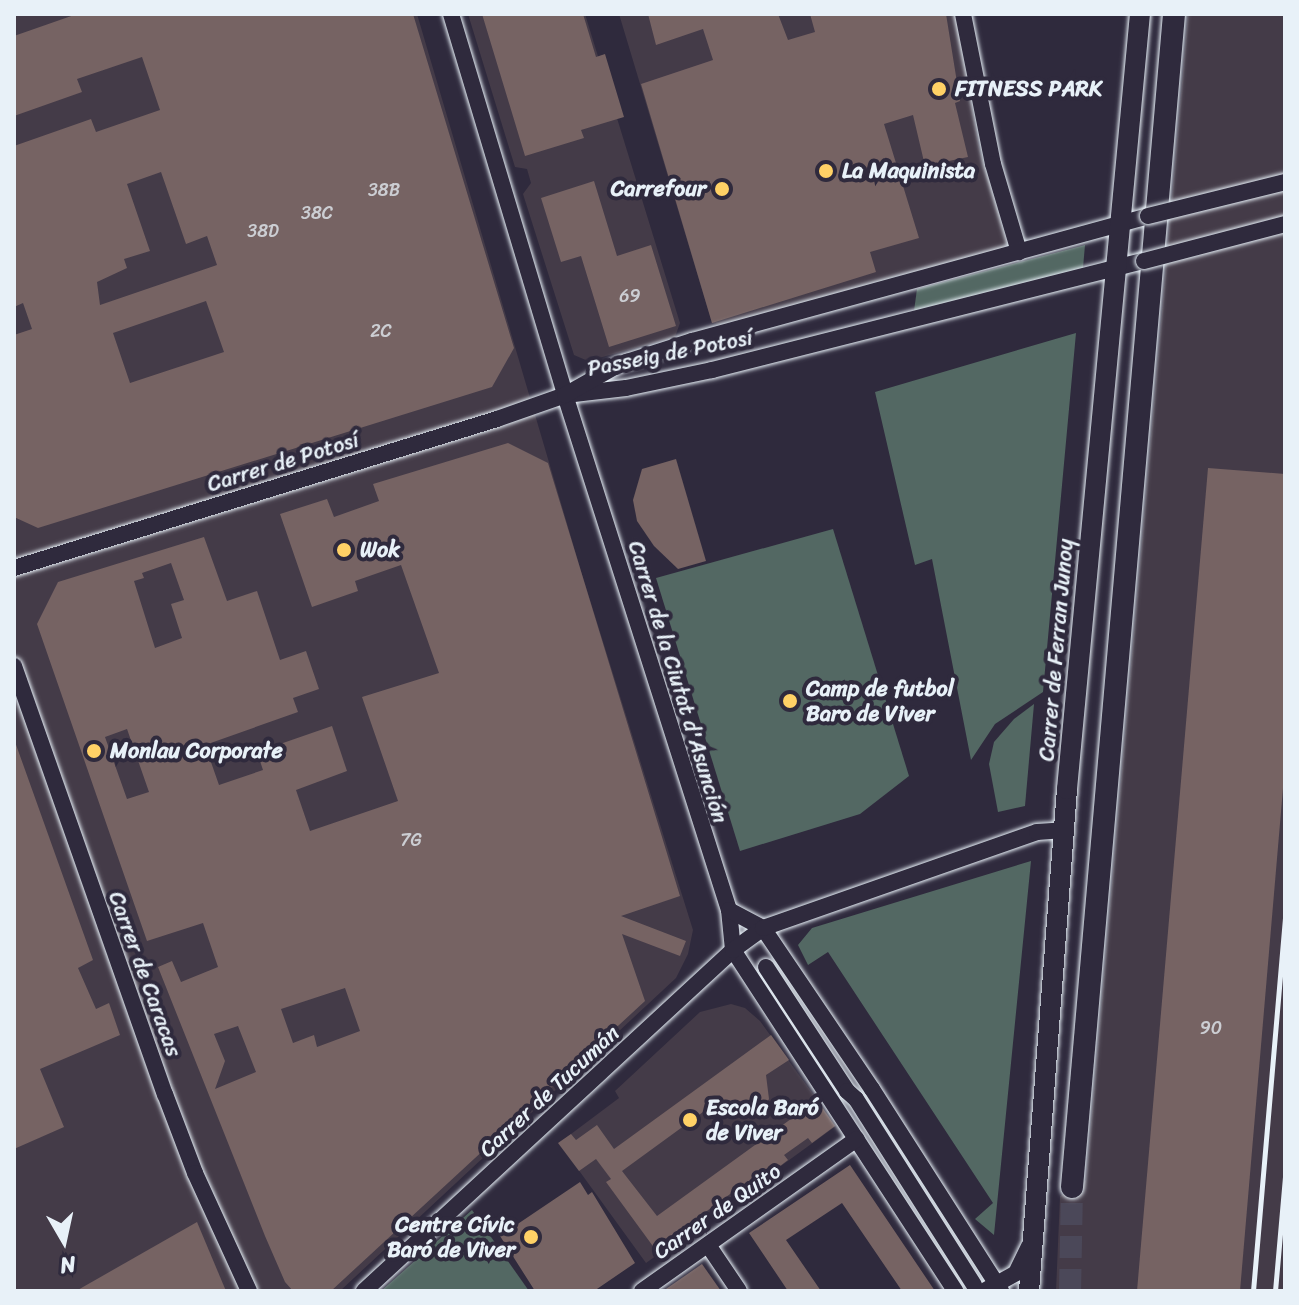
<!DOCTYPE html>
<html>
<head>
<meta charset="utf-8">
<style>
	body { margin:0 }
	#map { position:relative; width:1299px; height:1305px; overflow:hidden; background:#2f2a3d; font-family:Sriracha,sans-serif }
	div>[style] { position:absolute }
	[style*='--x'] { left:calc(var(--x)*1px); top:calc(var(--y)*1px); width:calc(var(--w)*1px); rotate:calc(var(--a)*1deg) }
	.built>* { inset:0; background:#443b48 }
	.green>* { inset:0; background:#536863 }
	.building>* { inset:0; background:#766363 }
	.highway-tunnel>* { height:22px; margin-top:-11px; transform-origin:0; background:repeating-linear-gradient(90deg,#4b4859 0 22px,transparent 0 33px) }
	.roads { filter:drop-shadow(0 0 2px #e8f1f8) drop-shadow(0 0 2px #e8f1f8) }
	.minor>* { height:16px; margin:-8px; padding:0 8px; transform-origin:8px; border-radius:8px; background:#2f2a3d }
	.major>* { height:20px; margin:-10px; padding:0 10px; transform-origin:10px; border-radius:10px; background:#2f2a3d }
	.highway>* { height:22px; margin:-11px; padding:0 11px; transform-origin:11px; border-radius:11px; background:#2f2a3d }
	.rail>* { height:5px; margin:-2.5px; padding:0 2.5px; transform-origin:2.5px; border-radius:2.5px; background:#e8f1f8 }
	.bridges { filter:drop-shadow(0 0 2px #e8f1f8) drop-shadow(0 0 2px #e8f1f8) }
	.minor-bridge>* { height:16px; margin:-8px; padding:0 8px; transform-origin:8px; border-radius:8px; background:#2f2a3d }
	.dots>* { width:22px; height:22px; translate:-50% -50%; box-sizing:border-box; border:4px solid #2f2a3d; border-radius:50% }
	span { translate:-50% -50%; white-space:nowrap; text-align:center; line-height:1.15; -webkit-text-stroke:8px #2f2a3d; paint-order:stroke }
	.number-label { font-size:18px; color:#ccced3 }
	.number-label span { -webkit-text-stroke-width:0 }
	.poi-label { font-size:22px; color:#e8f1f8; font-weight:700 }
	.left { translate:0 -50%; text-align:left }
	.right { translate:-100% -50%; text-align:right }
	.street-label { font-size:22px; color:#e8f1f8 }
	.frame { position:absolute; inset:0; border:16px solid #e8f1f8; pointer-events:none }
	.north { position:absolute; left:24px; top:1201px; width:80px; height:80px; -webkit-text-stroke:6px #2f2a3d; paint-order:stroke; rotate:171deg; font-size:22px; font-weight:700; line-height:32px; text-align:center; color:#e8f1f8 }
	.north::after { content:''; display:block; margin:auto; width:28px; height:36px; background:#e8f1f8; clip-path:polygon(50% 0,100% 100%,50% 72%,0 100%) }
</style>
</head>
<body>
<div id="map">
	<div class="built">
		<i style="clip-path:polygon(14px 14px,417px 14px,581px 571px,693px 930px,688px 954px,676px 978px,340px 1291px,14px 1291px)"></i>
		<i style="clip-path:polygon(468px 14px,585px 14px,680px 323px,675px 337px,588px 361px,574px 355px,523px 194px,531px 183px,527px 169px,515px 167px)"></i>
		<i style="clip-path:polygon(619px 14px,955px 14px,979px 147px,1007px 243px,1003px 250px,890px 278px,879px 285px,725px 325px,712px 323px)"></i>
		<i style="clip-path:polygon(1188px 14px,1285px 14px,1285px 1291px,1056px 1291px,1060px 1196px,1086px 1180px)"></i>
		<i style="clip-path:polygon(731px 1004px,745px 1008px,760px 1021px,836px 1126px,689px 1233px,693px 1238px,678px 1248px,674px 1243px,646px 1263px,559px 1143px,619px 1098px,615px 1091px,700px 1012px)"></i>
	</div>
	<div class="green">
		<i style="clip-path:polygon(1085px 245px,1083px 268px,914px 311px,917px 289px)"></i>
		<i style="clip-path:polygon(1076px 333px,1043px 692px,995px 724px,971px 760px,932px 559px,915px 565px,875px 392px)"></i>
		<i style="clip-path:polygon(833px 529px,909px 776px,860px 814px,740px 851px,656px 578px)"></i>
		<i style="clip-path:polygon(1034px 704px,1025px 806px,998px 812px,989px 764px,994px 742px,1014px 719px)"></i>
		<i style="clip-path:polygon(1031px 861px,994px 1235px,975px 1219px,993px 1203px,828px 952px,808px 965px,798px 945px,812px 928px)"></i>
		<i style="clip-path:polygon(472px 1210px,529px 1291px,381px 1291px)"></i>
	</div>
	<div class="building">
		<i style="clip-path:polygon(evenodd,77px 14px,413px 14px,514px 348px,492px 387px,38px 528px,14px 517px,14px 335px,32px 329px,23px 303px,14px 307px,14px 146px,91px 119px,96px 132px,160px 110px,142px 57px,77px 79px,82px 92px,14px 116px,14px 36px,77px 14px,161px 172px,186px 244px,207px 236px,217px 265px,100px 305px,97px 282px,127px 268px,124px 259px,150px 251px,127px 184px,161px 172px,77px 14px,206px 301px,224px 352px,130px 383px,113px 333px,206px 301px)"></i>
		<i style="clip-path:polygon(482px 14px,583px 14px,596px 57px,605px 54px,624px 117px,581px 130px,584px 138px,525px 156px)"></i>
		<i style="clip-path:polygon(648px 14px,778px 14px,788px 40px,815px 32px,810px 14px,946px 14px,960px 101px,955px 103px,968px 157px,925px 166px,913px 115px,884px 124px,919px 238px,870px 252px,876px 272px,712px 323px,641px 84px,713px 60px,703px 29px,656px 45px)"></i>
		<i style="clip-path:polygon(594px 181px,617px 256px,651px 245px,676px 326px,609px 347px,581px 256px,561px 262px,541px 198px)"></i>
		<i style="clip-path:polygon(evenodd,508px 443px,548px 463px,680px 896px,621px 916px,686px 941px,680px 956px,622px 934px,645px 1001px,331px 1291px,293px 1291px,285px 1282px,265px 1236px,158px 967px,172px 961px,181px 982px,218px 967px,203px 923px,147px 941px,37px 624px,58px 582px,204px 537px,227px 601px,257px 591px,280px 660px,306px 651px,319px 689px,293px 698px,298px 712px,205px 745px,219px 785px,263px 770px,257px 752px,332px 726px,347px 771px,296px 790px,310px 831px,398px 801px,362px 697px,439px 673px,401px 565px,355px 581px,358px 591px,312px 607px,280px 514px,327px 499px,334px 517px,379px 501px,373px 484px,508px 443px,171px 563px,184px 600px,171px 604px,182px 638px,155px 648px,134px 581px,144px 578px,142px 573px,171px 563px,508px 443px,127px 729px,149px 792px,127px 799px,105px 737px,127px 729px,508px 443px,345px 988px,360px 1031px,317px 1047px,314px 1035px,293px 1043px,281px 1009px,345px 988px,508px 443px,238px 1026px,256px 1072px,215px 1089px,225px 1061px,214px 1034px,238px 1026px)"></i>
		<i style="clip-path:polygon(676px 459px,706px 561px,678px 569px,654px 546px,637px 521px,633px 500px,642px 469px)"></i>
		<i style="clip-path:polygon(1208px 468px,1285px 474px,1285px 765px,1240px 1291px,1137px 1291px)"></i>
		<i style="clip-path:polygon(14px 739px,93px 960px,78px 968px,96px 1009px,109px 1003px,120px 1035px,40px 1069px,64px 1127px,14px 1149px)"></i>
		<i style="clip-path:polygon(771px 1035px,789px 1060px,766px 1075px,769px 1099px,759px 1116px,756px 1112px,732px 1118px,714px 1104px,622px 1171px,657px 1216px,817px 1100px,835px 1126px,812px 1143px,808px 1138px,784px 1155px,788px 1160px,746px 1192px,741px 1186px,655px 1249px,606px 1182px,611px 1179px,596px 1159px,579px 1171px,558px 1143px,571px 1134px,576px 1140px,597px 1125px,614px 1149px)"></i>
		<i style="clip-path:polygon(850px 1165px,935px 1291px,902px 1291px,842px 1203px,786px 1240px,821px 1291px,788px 1291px,749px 1233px)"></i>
		<i style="clip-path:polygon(580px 1182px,588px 1195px,592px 1192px,635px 1263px,594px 1291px,535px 1291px,500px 1236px)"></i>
		<i style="clip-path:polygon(197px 1222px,226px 1291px,76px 1291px)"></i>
		<i style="clip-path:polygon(702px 1264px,721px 1291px,663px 1291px)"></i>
	</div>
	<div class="highway-tunnel">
		<i style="--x:1070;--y:1291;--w:104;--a:-88.9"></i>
	</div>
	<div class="roads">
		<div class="minor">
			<i style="--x:451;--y:14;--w:398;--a:73.3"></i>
			<i style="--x:565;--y:395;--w:540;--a:72.34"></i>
			<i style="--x:729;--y:910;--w:40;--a:84.3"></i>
			<i style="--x:733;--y:950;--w:407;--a:56.9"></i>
			<i style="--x:963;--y:14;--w:153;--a:78.7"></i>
			<i style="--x:993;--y:164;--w:92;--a:73.5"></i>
			<i style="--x:574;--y:394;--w:52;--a:-6.6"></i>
			<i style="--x:626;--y:388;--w:88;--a:-11.8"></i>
			<i style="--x:712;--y:370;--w:446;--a:-14.2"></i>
			<i style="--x:14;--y:568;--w:505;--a:-17.14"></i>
			<i style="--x:497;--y:419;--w:72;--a:-19.4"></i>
			<i style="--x:565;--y:395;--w:63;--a:-29.4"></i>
			<i style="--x:620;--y:364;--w:76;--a:-17.7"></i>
			<i style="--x:692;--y:341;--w:473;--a:-15.3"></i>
			<i style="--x:14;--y:666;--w:454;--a:70.6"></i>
			<i style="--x:165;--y:1094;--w:85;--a:69.2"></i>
			<i style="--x:195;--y:1173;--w:130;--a:65.4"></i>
			<i style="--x:729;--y:910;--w:38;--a:28"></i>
			<i style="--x:763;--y:928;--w:194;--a:55.9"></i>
			<i style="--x:872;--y:1089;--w:240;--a:57.4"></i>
			<i style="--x:766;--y:967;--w:148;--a:56.8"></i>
			<i style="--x:847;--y:1091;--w:12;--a:42"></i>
			<i style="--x:856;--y:1099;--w:220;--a:57.6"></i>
			<i style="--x:708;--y:1245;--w:55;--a:56"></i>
			<i style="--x:364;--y:1291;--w:502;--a:-42.74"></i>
			<i style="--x:733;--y:950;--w:37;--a:-36"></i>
			<i style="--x:763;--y:928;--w:290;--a:-19.3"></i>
			<i style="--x:1037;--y:832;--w:27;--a:-4"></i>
			<i style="--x:642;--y:1291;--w:263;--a:-35.3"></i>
			<i style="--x:984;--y:1291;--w:37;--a:-29"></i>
			<i style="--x:1016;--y:1273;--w:30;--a:-64"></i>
		</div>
		<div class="major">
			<i style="--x:1029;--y:1291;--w:503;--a:-85.67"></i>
			<i style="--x:1067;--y:789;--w:778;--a:-84.62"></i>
		</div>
		<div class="highway">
			<i style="--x:1072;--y:1187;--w:1177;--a:-85.03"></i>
		</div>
	</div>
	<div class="rail">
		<i style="--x:1253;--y:1291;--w:375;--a:-85.1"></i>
		<i style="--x:1275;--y:1291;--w:115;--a:-85"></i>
	</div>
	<div class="bridges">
		<div class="minor-bridge">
			<i style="--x:1148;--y:216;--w:141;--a:-13.9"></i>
			<i style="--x:1144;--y:261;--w:146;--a:-14.7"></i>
		</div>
	</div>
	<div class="dots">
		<i style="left:939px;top:89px;background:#ffd166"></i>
		<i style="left:826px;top:171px;background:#ffd166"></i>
		<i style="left:722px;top:189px;background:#ffd166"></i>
		<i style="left:344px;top:550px;background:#ffd166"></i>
		<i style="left:790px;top:701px;background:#ffd166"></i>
		<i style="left:94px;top:751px;background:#ffd166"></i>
		<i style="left:690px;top:1120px;background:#ffd166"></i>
		<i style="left:531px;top:1237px;background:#ffd166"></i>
	</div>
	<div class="number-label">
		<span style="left:384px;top:190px">38B</span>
		<span style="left:317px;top:213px">38C</span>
		<span style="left:263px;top:231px">38D</span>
		<span style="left:630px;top:296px">69</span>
		<span style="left:381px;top:331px">2C</span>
		<span style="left:411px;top:840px">7G</span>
		<span style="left:1211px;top:1028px">90</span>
	</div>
	<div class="poi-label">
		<span class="left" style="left:955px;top:89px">FITNESS PARK</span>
		<span class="left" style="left:842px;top:171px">La Maquinista</span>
		<span class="right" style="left:706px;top:189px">Carrefour</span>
		<span class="left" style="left:360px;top:550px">Wok</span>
		<span class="left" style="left:806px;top:701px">Camp de futbol<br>Baro de Viver</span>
		<span class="left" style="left:110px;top:751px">Monlau Corporate</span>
		<span class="left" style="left:706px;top:1120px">Escola Baró<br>de Viver</span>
		<span class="right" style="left:515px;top:1237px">Centre Cívic<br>Baró de Viver</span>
	</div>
	<div class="street-label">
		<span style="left:670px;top:353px;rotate:-11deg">Passeig de Potosí</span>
		<span style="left:283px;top:462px;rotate:-17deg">Carrer de Potosí</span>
		<span style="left:1056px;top:650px;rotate:-85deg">Carrer de Ferran Junoy</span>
		<span style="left:678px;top:682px;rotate:73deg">Carrer de la Ciutat d'Asunción</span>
		<span style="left:145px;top:974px;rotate:70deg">Carrer de Caracas</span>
		<span style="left:549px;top:1091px;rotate:-43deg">Carrer de Tucumán</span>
		<span style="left:717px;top:1211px;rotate:-35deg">Carrer de Quito</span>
	</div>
	<div class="frame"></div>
	<div class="north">N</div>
</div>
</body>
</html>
